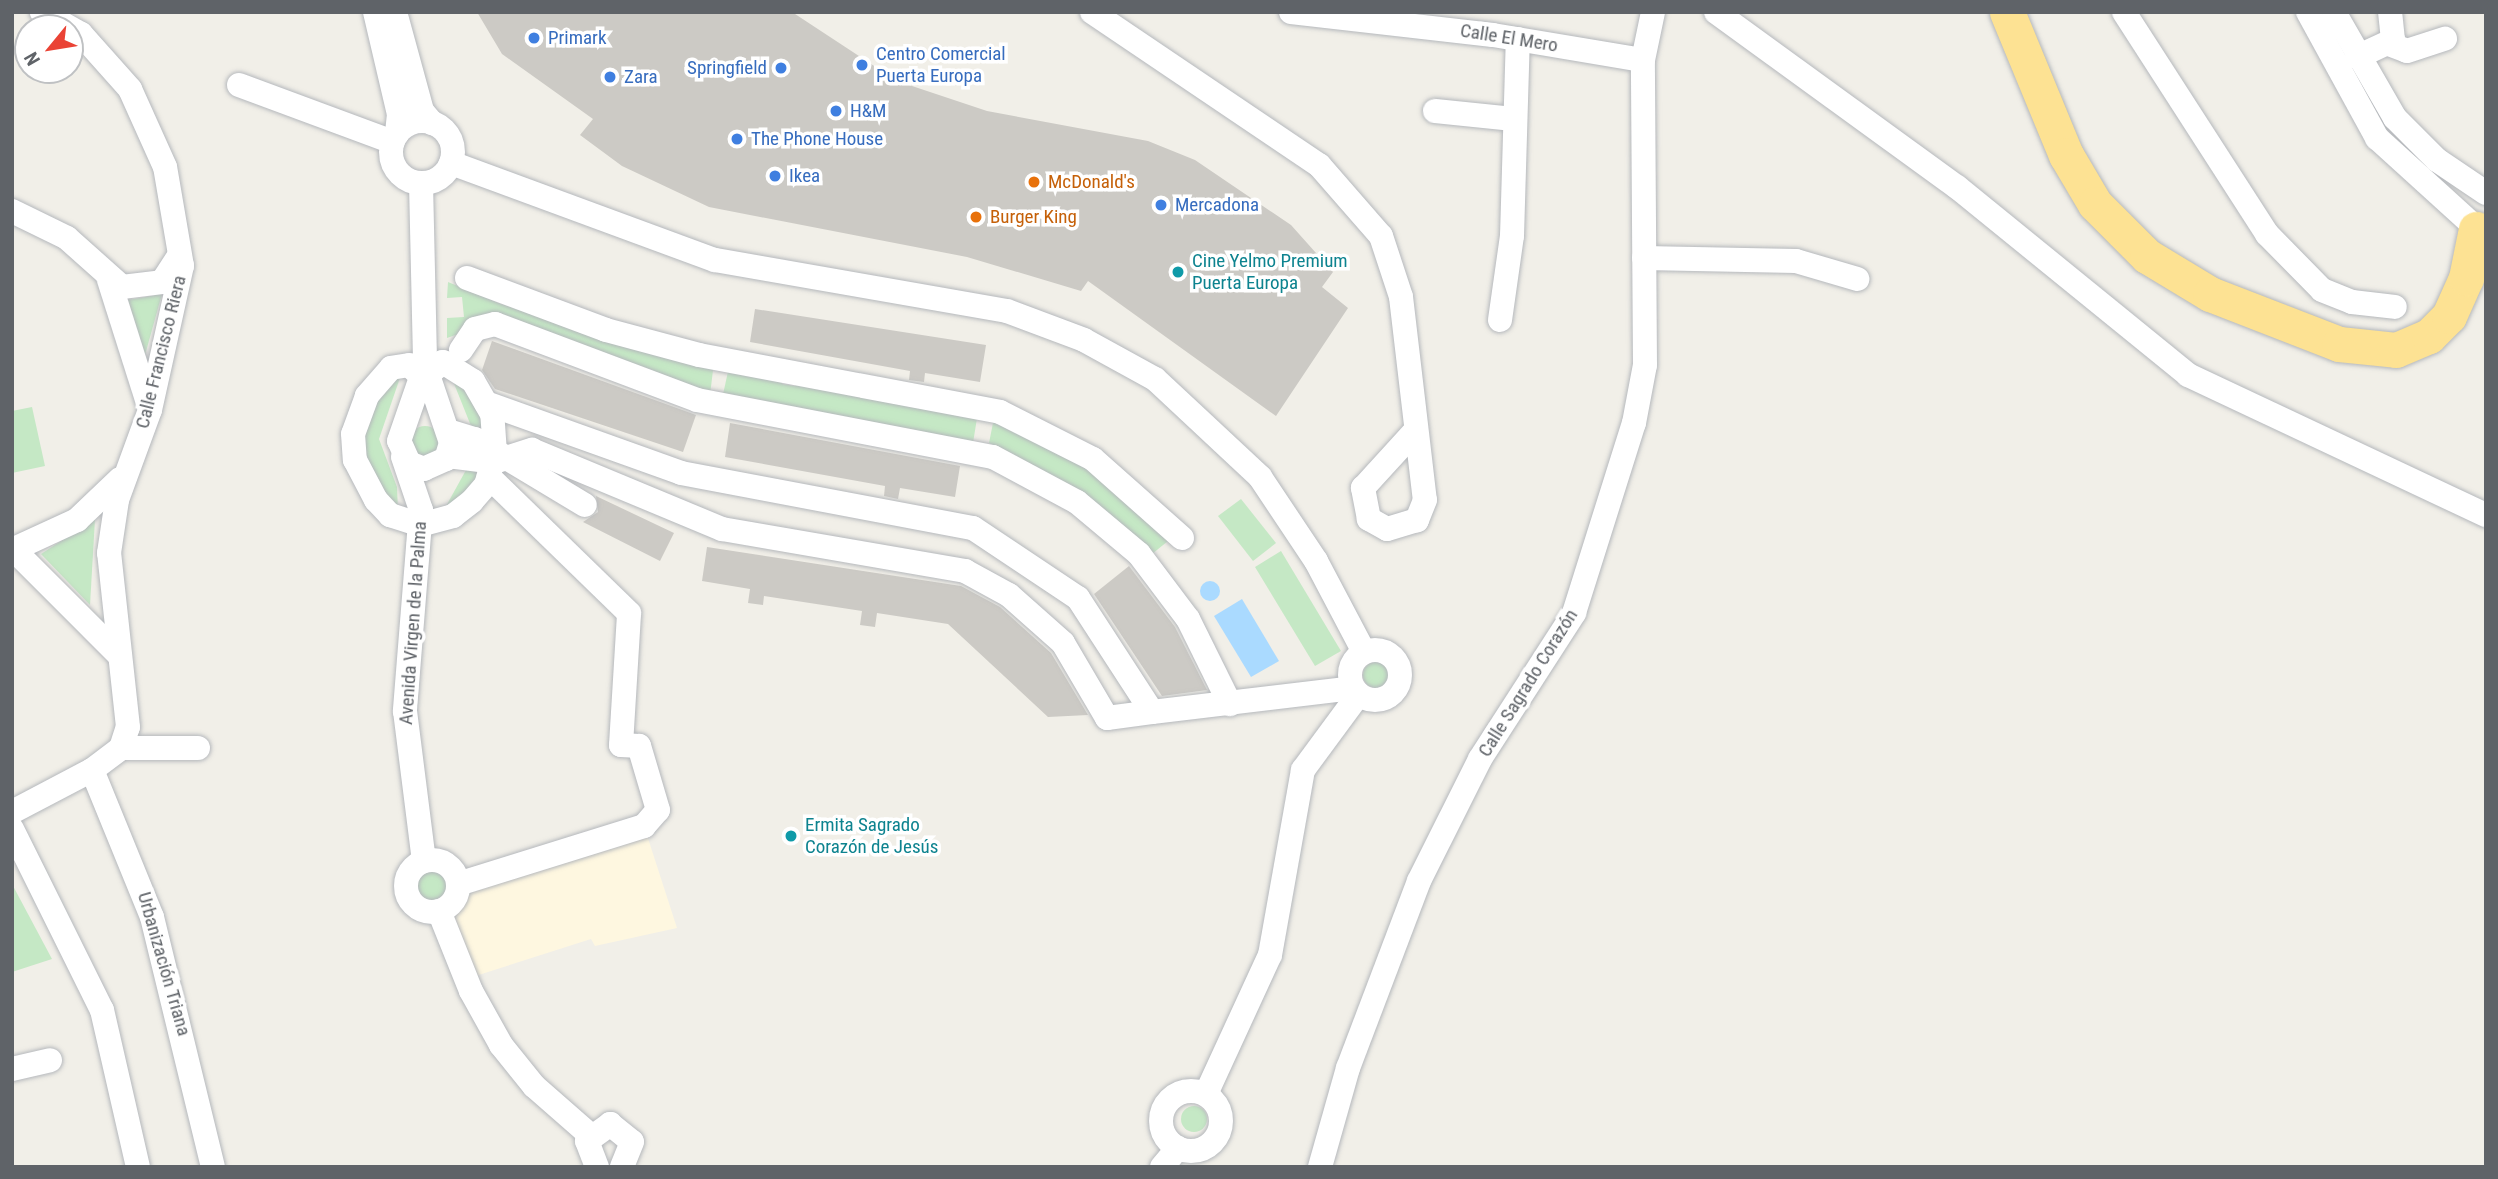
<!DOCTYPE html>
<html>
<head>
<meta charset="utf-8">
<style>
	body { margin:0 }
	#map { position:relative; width:2498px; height:1179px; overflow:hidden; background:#f1efe8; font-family:"Roboto Condensed",sans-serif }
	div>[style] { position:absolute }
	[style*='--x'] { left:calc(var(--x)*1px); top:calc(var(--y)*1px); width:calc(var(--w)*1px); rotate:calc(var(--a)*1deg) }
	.commercial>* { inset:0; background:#fef7e0 }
	.green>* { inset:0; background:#c5e8c5 }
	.round { border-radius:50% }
	.water>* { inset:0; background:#aadaff }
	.building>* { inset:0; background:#cccac5 }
	.roads { filter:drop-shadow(0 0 2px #b5b8bc) drop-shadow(0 0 2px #b5b8bc) }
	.minor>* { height:24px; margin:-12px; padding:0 12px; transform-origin:12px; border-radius:12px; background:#fff }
	.minor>.ring { margin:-12px; padding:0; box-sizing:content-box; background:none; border:24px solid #fff; border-radius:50% }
	.highway>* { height:35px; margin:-17.5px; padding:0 17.5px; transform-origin:17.5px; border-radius:17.5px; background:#fde293 }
	.dots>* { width:19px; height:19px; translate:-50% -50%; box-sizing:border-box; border:4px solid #fff; border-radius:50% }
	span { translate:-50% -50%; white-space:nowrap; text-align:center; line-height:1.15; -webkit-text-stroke:7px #fff; paint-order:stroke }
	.shop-label { font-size:19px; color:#366cbe }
	.left { translate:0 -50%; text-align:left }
	.right { translate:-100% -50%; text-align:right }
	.street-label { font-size:19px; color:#5f6368 }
	.food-label { font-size:19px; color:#c56008 }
	.culture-label { font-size:19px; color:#0d838f }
	.frame { position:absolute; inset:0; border:14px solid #5f6368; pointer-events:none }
	.north { position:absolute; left:14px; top:14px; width:70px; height:70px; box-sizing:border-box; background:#fff; border:2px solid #bfc1c3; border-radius:50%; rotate:240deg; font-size:19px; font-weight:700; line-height:28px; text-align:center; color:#5f6368 }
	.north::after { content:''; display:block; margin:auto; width:24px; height:32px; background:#ea4335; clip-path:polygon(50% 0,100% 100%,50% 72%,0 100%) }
</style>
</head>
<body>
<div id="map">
	<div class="commercial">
		<i style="clip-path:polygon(644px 826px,677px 928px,595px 946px,591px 939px,466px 979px,446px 908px,458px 891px)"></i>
	</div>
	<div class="green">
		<i style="clip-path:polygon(448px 282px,501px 304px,714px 362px,710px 395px,503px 318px,447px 338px,447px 318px,464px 317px,462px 297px,447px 298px)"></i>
		<i style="clip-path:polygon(162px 294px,145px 355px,128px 300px)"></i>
		<i style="clip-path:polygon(729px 367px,783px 377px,782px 384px,795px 386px,796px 380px,978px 412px,973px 443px,722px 399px)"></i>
		<i style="clip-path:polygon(403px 369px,379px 439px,397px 487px,398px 512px,373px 488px,360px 424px)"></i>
		<i style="clip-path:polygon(449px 371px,487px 414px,480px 480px,445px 508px,471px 461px,475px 436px)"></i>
		<i style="clip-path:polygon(32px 407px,45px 466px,12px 473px,12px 411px)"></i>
		<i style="clip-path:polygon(994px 418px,1088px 460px,1173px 537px,1152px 554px,1069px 485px,989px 443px)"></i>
		<i class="round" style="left:410px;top:426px;width:30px;height:30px"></i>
		<i style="clip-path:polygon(1241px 499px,1276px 543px,1253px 561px,1218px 516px)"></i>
		<i style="clip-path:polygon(95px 519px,90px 605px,41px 554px)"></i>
		<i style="clip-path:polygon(1281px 551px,1341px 651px,1315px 666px,1255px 567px)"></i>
		<i class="round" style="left:1363px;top:662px;width:26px;height:26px"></i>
		<i class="round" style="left:417px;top:871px;width:30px;height:30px"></i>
		<i style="clip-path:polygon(12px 884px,52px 959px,12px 972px)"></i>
		<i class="round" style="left:1181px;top:1106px;width:26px;height:26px"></i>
	</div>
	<div class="water">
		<i class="round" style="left:1200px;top:581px;width:20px;height:20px"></i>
		<i style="clip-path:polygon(1242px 599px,1279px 661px,1251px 677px,1214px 616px)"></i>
	</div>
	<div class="building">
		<i style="clip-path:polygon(477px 12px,792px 12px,897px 81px,987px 111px,1148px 141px,1195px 160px,1291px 225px,1333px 272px,1322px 287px,1348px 308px,1276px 416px,1088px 281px,1081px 291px,967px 257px,709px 207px,622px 166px,580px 135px,593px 119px,502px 54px)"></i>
		<i style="clip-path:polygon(755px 309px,986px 345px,980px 382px,925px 373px,924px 382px,909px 380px,910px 371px,750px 342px)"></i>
		<i style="clip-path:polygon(492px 341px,696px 415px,683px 452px,495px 389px,482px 370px)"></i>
		<i style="clip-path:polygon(730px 423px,960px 466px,955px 497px,900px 488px,898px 499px,884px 496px,885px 486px,725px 457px)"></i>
		<i style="clip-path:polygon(596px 496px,674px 533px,660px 561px,583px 522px,598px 512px)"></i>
		<i style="clip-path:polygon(707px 547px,961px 586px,1000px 607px,1051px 653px,1088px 715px,1048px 717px,948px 624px,877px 613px,875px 627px,860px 625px,862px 611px,764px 596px,763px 605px,748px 603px,750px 589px,702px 581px)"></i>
		<i style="clip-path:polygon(1129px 566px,1175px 627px,1207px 690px,1162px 696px,1094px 594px)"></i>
	</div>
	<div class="roads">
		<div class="minor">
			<i style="--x:375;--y:12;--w:105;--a:76.8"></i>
			<i style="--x:399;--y:114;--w:20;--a:96"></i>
			<i style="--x:395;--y:12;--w:103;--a:74.7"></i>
			<i style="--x:422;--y:111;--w:16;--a:50"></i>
			<i style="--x:1092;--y:12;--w:274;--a:34"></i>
			<i style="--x:1319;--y:165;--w:94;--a:48.9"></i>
			<i style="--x:1381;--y:236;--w:64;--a:71.8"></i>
			<i style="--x:1401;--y:297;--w:204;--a:83.3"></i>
			<i style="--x:1425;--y:500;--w:22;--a:112"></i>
			<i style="--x:1417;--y:520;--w:31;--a:163"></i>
			<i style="--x:1387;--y:529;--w:21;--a:-151"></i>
			<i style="--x:1369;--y:519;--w:32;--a:-101"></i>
			<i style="--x:1363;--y:488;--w:77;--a:-47.6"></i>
			<i style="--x:1291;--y:12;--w:203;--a:6.5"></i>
			<i style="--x:1493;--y:35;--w:152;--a:9.5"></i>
			<i style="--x:1716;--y:12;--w:298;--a:36"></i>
			<i style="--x:1957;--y:187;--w:298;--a:39.1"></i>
			<i style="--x:2188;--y:375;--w:329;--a:25.2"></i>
			<i style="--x:2124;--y:12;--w:264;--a:57.2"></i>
			<i style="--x:2267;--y:234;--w:78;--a:45.5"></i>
			<i style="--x:2322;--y:290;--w:32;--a:22"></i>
			<i style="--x:2352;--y:302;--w:43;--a:6.6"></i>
			<i style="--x:2308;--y:12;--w:144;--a:61.3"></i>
			<i style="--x:2377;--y:138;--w:131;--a:42.2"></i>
			<i style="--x:2334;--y:12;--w:122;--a:60.1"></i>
			<i style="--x:2395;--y:118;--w:59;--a:45"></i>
			<i style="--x:2437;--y:160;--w:59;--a:34"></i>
			<i style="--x:2389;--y:44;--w:19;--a:21"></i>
			<i style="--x:2407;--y:51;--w:40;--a:-18"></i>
			<i style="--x:2357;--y:57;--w:40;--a:-25"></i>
			<i style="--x:2393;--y:40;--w:28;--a:-96"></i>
			<i style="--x:239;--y:85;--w:164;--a:20.3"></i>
			<i style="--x:1435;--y:111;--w:79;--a:5.8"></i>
			<i class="ring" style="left:391px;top:121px;width:38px;height:38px"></i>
			<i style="--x:451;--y:163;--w:281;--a:20.2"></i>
			<i style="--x:715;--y:260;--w:296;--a:9.9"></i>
			<i style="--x:1007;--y:311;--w:82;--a:20.6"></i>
			<i style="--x:1084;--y:340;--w:81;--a:28.8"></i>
			<i style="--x:1155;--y:379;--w:144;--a:43"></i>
			<i style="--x:1260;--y:477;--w:101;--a:56.3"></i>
			<i style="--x:1316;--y:561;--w:103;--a:62.2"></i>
			<i style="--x:421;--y:183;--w:183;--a:88.7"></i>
			<i style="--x:425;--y:366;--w:81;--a:71.3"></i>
			<i style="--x:451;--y:443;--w:17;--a:107"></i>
			<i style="--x:446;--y:459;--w:24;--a:156"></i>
			<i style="--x:424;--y:469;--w:16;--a:-158"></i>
			<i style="--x:409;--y:463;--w:24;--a:-114"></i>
			<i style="--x:399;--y:441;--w:79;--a:-70.9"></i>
			<i style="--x:12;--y:211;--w:61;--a:26.1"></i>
			<i style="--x:67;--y:238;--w:74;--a:41.7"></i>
			<i style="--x:122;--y:287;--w:40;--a:-7.1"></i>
			<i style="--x:162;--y:282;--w:31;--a:-57"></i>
			<i style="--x:1644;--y:258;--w:152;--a:1.1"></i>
			<i style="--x:1796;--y:261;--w:64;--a:16.4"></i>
			<i style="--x:467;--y:278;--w:148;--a:20.5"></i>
			<i style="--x:606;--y:330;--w:96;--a:15"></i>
			<i style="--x:699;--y:355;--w:306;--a:10.7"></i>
			<i style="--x:1000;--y:412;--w:104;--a:26.8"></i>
			<i style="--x:1093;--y:459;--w:119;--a:41.6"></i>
			<i style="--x:109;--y:280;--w:132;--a:72.4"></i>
			<i style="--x:1500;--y:320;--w:85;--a:-81.9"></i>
			<i style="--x:1512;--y:236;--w:197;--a:-88.3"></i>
			<i style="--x:461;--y:350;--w:25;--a:-56"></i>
			<i style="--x:475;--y:329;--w:21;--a:-14"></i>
			<i style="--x:495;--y:324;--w:216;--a:20.6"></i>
			<i style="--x:697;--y:400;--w:301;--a:10.9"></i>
			<i style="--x:993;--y:457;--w:95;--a:28.2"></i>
			<i style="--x:1077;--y:502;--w:81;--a:40"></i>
			<i style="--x:1139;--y:554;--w:81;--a:53"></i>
			<i style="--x:1188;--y:619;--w:95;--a:63.7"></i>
			<i style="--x:419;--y:374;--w:13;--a:-138"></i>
			<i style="--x:409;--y:365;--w:18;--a:171"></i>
			<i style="--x:391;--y:368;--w:37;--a:131"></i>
			<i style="--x:367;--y:396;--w:40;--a:110.2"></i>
			<i style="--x:353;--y:434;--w:26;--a:86"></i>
			<i style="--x:355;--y:460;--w:45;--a:62.3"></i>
			<i style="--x:376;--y:500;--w:21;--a:47"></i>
			<i style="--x:390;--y:515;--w:32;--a:18"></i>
			<i style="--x:420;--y:525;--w:34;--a:-15"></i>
			<i style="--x:453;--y:516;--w:24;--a:-38"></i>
			<i style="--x:472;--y:501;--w:21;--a:-49"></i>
			<i style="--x:486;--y:485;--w:33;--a:-74"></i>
			<i style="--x:495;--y:453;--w:39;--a:-94"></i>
			<i style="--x:492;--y:414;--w:38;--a:-120"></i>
			<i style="--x:473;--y:381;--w:36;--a:-148"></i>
			<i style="--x:443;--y:362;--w:17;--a:140"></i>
			<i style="--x:486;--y:403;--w:207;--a:19.7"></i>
			<i style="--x:681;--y:473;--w:297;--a:10.7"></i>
			<i style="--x:973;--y:528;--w:126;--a:33.7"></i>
			<i style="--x:1078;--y:598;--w:136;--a:57"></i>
			<i style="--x:1152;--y:712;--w:202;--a:-6.8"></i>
			<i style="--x:448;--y:431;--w:28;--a:17"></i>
			<i style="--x:475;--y:439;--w:128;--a:31"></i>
			<i style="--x:448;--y:456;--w:46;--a:7.4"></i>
			<i style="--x:494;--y:462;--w:40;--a:-18"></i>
			<i style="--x:532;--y:450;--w:206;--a:22.6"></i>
			<i style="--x:722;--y:529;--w:247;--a:9.8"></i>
			<i style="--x:965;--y:571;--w:50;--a:28.6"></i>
			<i style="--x:1009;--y:595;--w:72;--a:41.6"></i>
			<i style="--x:1063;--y:643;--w:87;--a:59.6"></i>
			<i style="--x:1107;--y:718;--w:45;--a:-7.6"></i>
			<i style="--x:403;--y:457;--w:56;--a:71.2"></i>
			<i style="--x:421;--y:510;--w:202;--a:94.6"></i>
			<i style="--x:405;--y:711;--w:151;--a:82.8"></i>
			<i style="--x:12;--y:550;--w:72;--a:-24.8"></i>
			<i style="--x:77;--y:520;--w:59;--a:-43.6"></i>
			<i style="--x:14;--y:550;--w:146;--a:45"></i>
			<i class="ring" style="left:1350px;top:650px;width:26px;height:26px"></i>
			<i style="--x:121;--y:748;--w:77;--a:0"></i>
			<i style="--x:92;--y:770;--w:159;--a:67.8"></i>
			<i style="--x:152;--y:917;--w:257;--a:76.3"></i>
			<i style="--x:12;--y:812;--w:90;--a:-27.7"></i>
			<i style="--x:92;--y:770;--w:36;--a:-37"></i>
			<i style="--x:121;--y:748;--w:22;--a:-72"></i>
			<i style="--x:128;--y:727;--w:175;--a:-96.2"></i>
			<i style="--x:109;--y:553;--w:54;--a:-81.4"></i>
			<i style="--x:117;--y:500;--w:96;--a:-69.9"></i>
			<i style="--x:150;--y:410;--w:148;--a:-77.5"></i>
			<i style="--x:182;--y:266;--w:100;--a:-99.7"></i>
			<i style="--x:165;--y:167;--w:85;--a:-114.2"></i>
			<i style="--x:130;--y:89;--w:74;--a:-131.7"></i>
			<i style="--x:81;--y:34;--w:45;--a:-150.6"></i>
			<i style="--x:12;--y:829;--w:202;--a:63.6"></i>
			<i style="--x:102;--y:1010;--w:161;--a:77.1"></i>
			<i class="ring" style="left:406px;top:860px;width:28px;height:28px"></i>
			<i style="--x:458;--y:884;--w:195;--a:-17.3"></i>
			<i style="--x:644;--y:826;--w:21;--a:-49"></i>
			<i style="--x:658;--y:810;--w:67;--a:-106.5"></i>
			<i style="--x:639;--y:746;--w:18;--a:-177"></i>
			<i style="--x:621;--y:745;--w:132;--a:-86.5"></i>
			<i style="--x:629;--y:613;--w:195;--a:-135.8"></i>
			<i style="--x:439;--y:911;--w:86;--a:68.2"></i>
			<i style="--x:471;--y:991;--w:62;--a:60.9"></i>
			<i style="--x:501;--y:1045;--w:53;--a:51.2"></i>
			<i style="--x:534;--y:1086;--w:74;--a:41.2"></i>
			<i style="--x:12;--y:1069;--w:39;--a:-13"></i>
			<i class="ring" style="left:1161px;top:1091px;width:36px;height:36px"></i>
			<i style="--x:1206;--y:1094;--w:153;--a:-65.3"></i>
			<i style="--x:1270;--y:955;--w:188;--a:-79.9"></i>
			<i style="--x:1303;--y:770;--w:94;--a:-53.6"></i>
			<i style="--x:597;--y:1167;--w:28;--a:-111"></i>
			<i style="--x:587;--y:1141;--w:29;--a:-36"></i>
			<i style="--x:610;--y:1124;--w:28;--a:39"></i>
			<i style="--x:632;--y:1142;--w:27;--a:112"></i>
			<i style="--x:1162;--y:1167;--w:25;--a:-50"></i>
			<i style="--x:1320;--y:1167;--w:103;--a:-74.2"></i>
			<i style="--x:1348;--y:1068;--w:200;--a:-69.2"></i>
			<i style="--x:1419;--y:881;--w:136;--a:-63.4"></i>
			<i style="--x:1480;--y:759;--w:174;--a:-57.2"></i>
			<i style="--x:1574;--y:613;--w:199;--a:-72.5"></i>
			<i style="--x:1634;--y:423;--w:59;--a:-79.3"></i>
			<i style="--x:1645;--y:365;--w:305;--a:-90.4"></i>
			<i style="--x:1643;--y:60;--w:49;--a:-78.2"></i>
		</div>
		<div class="highway">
			<i style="--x:2007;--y:12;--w:155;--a:67.6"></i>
			<i style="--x:2066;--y:155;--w:57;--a:59.4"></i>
			<i style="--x:2095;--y:204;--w:74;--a:45"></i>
			<i style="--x:2147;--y:256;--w:74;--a:31.1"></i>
			<i style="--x:2210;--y:294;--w:138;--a:21.2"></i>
			<i style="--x:2339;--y:344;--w:57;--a:6"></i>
			<i style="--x:2396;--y:350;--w:36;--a:-23"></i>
			<i style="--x:2429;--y:336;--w:28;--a:-45"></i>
			<i style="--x:2449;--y:316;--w:42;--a:-65.9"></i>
			<i style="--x:2466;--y:278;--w:50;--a:-78.5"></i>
		</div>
	</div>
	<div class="dots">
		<i style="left:534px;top:38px;background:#3f7fe0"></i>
		<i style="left:862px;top:65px;background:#3f7fe0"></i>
		<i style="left:781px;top:68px;background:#3f7fe0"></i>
		<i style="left:610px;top:77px;background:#3f7fe0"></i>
		<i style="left:836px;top:111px;background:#3f7fe0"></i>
		<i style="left:737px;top:139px;background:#3f7fe0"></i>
		<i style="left:775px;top:176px;background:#3f7fe0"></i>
		<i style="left:1034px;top:182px;background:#e8710a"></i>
		<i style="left:1161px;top:205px;background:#3f7fe0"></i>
		<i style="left:976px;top:217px;background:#e8710a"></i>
		<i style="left:1178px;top:272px;background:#0f9aa8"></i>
		<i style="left:791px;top:836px;background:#0f9aa8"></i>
	</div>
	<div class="shop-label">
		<span class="left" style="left:548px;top:38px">Primark</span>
		<span class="left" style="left:876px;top:65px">Centro Comercial<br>Puerta Europa</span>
		<span class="right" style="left:767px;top:68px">Springfield</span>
		<span class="left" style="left:624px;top:77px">Zara</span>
		<span class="left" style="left:850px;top:111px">H&amp;M</span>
		<span class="left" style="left:751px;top:139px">The Phone House</span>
		<span class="left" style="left:789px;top:176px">Ikea</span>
		<span class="left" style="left:1175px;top:205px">Mercadona</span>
	</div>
	<div class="street-label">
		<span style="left:1509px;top:38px;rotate:9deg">Calle El Mero</span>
		<span style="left:161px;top:352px;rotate:-76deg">Calle Francisco Riera</span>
		<span style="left:413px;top:623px;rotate:-86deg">Avenida Virgen de la Palma</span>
		<span style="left:1528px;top:683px;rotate:-58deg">Calle Sagrado Corazón</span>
		<span style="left:164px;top:964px;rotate:74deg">Urbanización Triana</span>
	</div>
	<div class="food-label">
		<span class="left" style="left:1048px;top:182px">McDonald's</span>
		<span class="left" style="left:990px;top:217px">Burger King</span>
	</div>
	<div class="culture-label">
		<span class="left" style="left:1192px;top:272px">Cine Yelmo Premium<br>Puerta Europa</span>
		<span class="left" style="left:805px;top:836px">Ermita Sagrado<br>Corazón de Jesús</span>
	</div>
	<div class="frame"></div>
	<div class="north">N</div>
</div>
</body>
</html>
